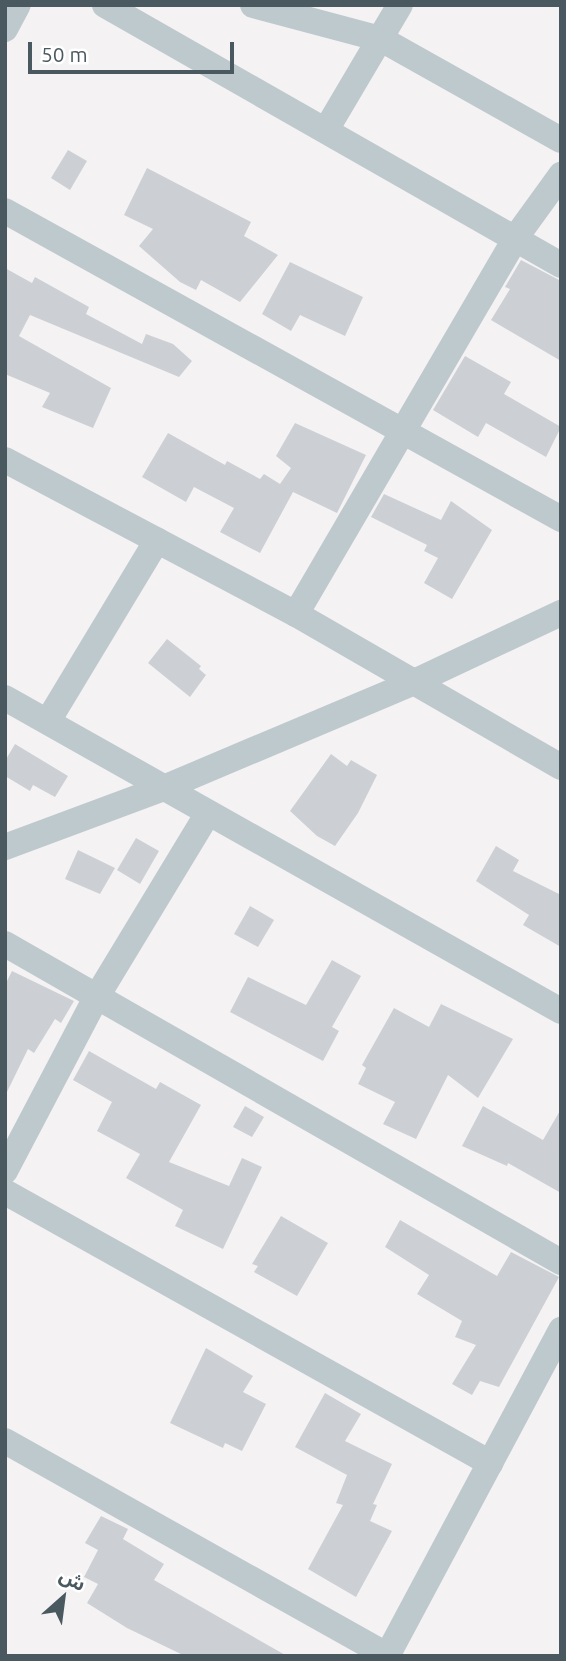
<!DOCTYPE html>
<html>
<head>
<meta charset="utf-8">
<style>
	body { margin:0 }
	#map { position:relative; width:566px; height:1661px; overflow:hidden; background:#f4f2f3; font-family:Ubuntu,"Noto Sans Arabic",sans-serif }
	div>[style] { position:absolute }
	[style*='--x'] { left:calc(var(--x)*1px); top:calc(var(--y)*1px); width:calc(var(--w)*1px); rotate:calc(var(--a)*1deg) }
	.building>* { inset:0; background:#ccd0d4 }
	.minor>* { height:26px; margin:-13px; padding:0 13px; transform-origin:13px; border-radius:13px; background:#bec9ce }
	span { translate:-50% -50%; white-space:nowrap; text-align:center; line-height:1.15; -webkit-text-stroke:5px #fff; paint-order:stroke }
	.frame { position:absolute; inset:0; border:7px solid #4a5960; pointer-events:none }
	.north { position:absolute; left:28px; top:1563px; width:70px; height:70px; -webkit-text-stroke:5px #fff; paint-order:stroke; rotate:28deg; font-size:19px; font-weight:700; line-height:28px; text-align:center; color:#4a5960 }
	.north::after { content:''; display:block; margin:auto; width:24px; height:32px; background:#4a5960; clip-path:polygon(50% 0,100% 100%,50% 72%,0 100%) }
	.scale { position:absolute; left:28px; top:42px; width:206px; height:32px; box-sizing:border-box; border:4px solid #4a5960; border-top:0; padding-left:9px; font-size:21px; line-height:24px; white-space:nowrap; color:#4a5960; -webkit-text-stroke:5px #fff; paint-order:stroke }
</style>
</head>
<body>
<div id="map">
	<div class="building">
		<i style="clip-path:polygon(68px 150px,87px 161px,70px 190px,51px 178px)"></i>
		<i style="clip-path:polygon(147px 168px,251px 222px,244px 236px,278px 255px,240px 302px,201px 280px,196px 290px,180px 282px,139px 246px,153px 229px,124px 215px)"></i>
		<i style="clip-path:polygon(521px 260px,561px 281px,561px 361px,491px 320px,510px 289px,505px 287px)"></i>
		<i style="clip-path:polygon(290px 262px,363px 297px,345px 336px,300px 315px,291px 331px,262px 314px)"></i>
		<i style="clip-path:polygon(5px 268px,32px 283px,35px 277px,89px 307px,86px 314px,142px 344px,146px 334px,173px 344px,192px 361px,179px 377px,30px 315px,19px 336px,111px 388px,93px 428px,42px 407px,50px 393px,5px 374px)"></i>
		<i style="clip-path:polygon(465px 356px,511px 382px,504px 394px,561px 427px,546px 457px,486px 423px,478px 437px,433px 410px)"></i>
		<i style="clip-path:polygon(295px 423px,366px 455px,337px 513px,293px 492px,260px 553px,220px 532px,234px 508px,194px 487px,186px 502px,142px 477px,168px 433px,225px 465px,227px 461px,260px 479px,264px 474px,280px 484px,291px 468px,276px 456px)"></i>
		<i style="clip-path:polygon(384px 494px,441px 520px,451px 501px,492px 530px,452px 599px,424px 583px,438px 558px,424px 551px,427px 545px,371px 517px)"></i>
		<i style="clip-path:polygon(167px 639px,201px 666px,199px 669px,206px 675px,190px 697px,148px 663px)"></i>
		<i style="clip-path:polygon(15px 744px,68px 776px,55px 797px,33px 785px,30px 791px,5px 776px,5px 761px)"></i>
		<i style="clip-path:polygon(331px 754px,347px 766px,351px 760px,377px 775px,358px 813px,335px 846px,317px 836px,290px 811px)"></i>
		<i style="clip-path:polygon(136px 838px,159px 851px,140px 884px,117px 870px)"></i>
		<i style="clip-path:polygon(496px 846px,519px 860px,513px 871px,561px 895px,561px 947px,523px 925px,529px 915px,476px 881px)"></i>
		<i style="clip-path:polygon(78px 850px,115px 868px,100px 894px,65px 879px)"></i>
		<i style="clip-path:polygon(250px 906px,274px 920px,258px 947px,234px 934px)"></i>
		<i style="clip-path:polygon(332px 960px,361px 976px,332px 1027px,339px 1031px,323px 1061px,230px 1012px,248px 977px,306px 1005px)"></i>
		<i style="clip-path:polygon(12px 971px,74px 1001px,61px 1023px,55px 1019px,34px 1053px,28px 1049px,5px 1096px,5px 985px)"></i>
		<i style="clip-path:polygon(441px 1004px,513px 1039px,478px 1098px,448px 1075px,416px 1139px,383px 1124px,395px 1102px,358px 1084px,366px 1068px,362px 1065px,394px 1008px,429px 1027px)"></i>
		<i style="clip-path:polygon(89px 1051px,156px 1089px,160px 1082px,201px 1105px,169px 1162px,229px 1186px,242px 1158px,262px 1167px,223px 1249px,175px 1226px,183px 1210px,126px 1178px,140px 1154px,97px 1131px,112px 1102px,73px 1080px)"></i>
		<i style="clip-path:polygon(245px 1106px,264px 1117px,252px 1137px,233px 1127px)"></i>
		<i style="clip-path:polygon(483px 1106px,543px 1140px,561px 1109px,561px 1193px,508px 1163px,507px 1166px,462px 1146px)"></i>
		<i style="clip-path:polygon(281px 1216px,328px 1243px,297px 1296px,254px 1272px,258px 1266px,252px 1264px)"></i>
		<i style="clip-path:polygon(400px 1220px,497px 1276px,511px 1252px,559px 1277px,499px 1387px,480px 1381px,472px 1395px,452px 1384px,476px 1345px,455px 1337px,462px 1321px,417px 1294px,429px 1275px,385px 1247px)"></i>
		<i style="clip-path:polygon(206px 1348px,253px 1376px,243px 1392px,266px 1404px,242px 1451px,225px 1443px,223px 1448px,170px 1423px)"></i>
		<i style="clip-path:polygon(325px 1393px,361px 1414px,345px 1441px,392px 1464px,373px 1504px,377px 1505px,370px 1521px,392px 1531px,356px 1597px,308px 1569px,343px 1505px,336px 1503px,347px 1475px,295px 1447px)"></i>
		<i style="clip-path:polygon(101px 1516px,128px 1529px,123px 1539px,164px 1564px,154px 1580px,287px 1656px,185px 1656px,127px 1628px,87px 1603px,98px 1584px,84px 1577px,98px 1550px,85px 1543px)"></i>
	</div>
	<div class="minor">
		<i style="--x:105;--y:5;--w:525;--a:29.69"></i>
		<i style="--x:253;--y:5;--w:132;--a:14.9"></i>
		<i style="--x:381;--y:39;--w:206;--a:29.3"></i>
		<i style="--x:5;--y:29;--w:27;--a:-62"></i>
		<i style="--x:326;--y:130;--w:145;--a:-59.4"></i>
		<i style="--x:5;--y:211;--w:636;--a:28.98"></i>
		<i style="--x:5;--y:460;--w:329;--a:27.9"></i>
		<i style="--x:296;--y:614;--w:306;--a:30"></i>
		<i style="--x:296;--y:614;--w:436;--a:-59.7"></i>
		<i style="--x:516;--y:237;--w:77;--a:-54"></i>
		<i style="--x:5;--y:698;--w:638;--a:29.38"></i>
		<i style="--x:48;--y:721;--w:211;--a:-58.9"></i>
		<i style="--x:5;--y:847;--w:172;--a:-20.4"></i>
		<i style="--x:166;--y:787;--w:267;--a:-22.9"></i>
		<i style="--x:412;--y:683;--w:165;--a:-25.2"></i>
		<i style="--x:5;--y:944;--w:641;--a:29.77"></i>
		<i style="--x:5;--y:1171;--w:195;--a:-62.3"></i>
		<i style="--x:96;--y:998;--w:216;--a:-58.8"></i>
		<i style="--x:5;--y:1192;--w:556;--a:29.19"></i>
		<i style="--x:5;--y:1441;--w:438;--a:29.3"></i>
		<i style="--x:387;--y:1656;--w:370;--a:-61.9"></i>
	</div>
	<div class="frame"></div>
	<div class="north">ش</div>
	<div class="scale">50 m</div>
</div>
</body>
</html>
